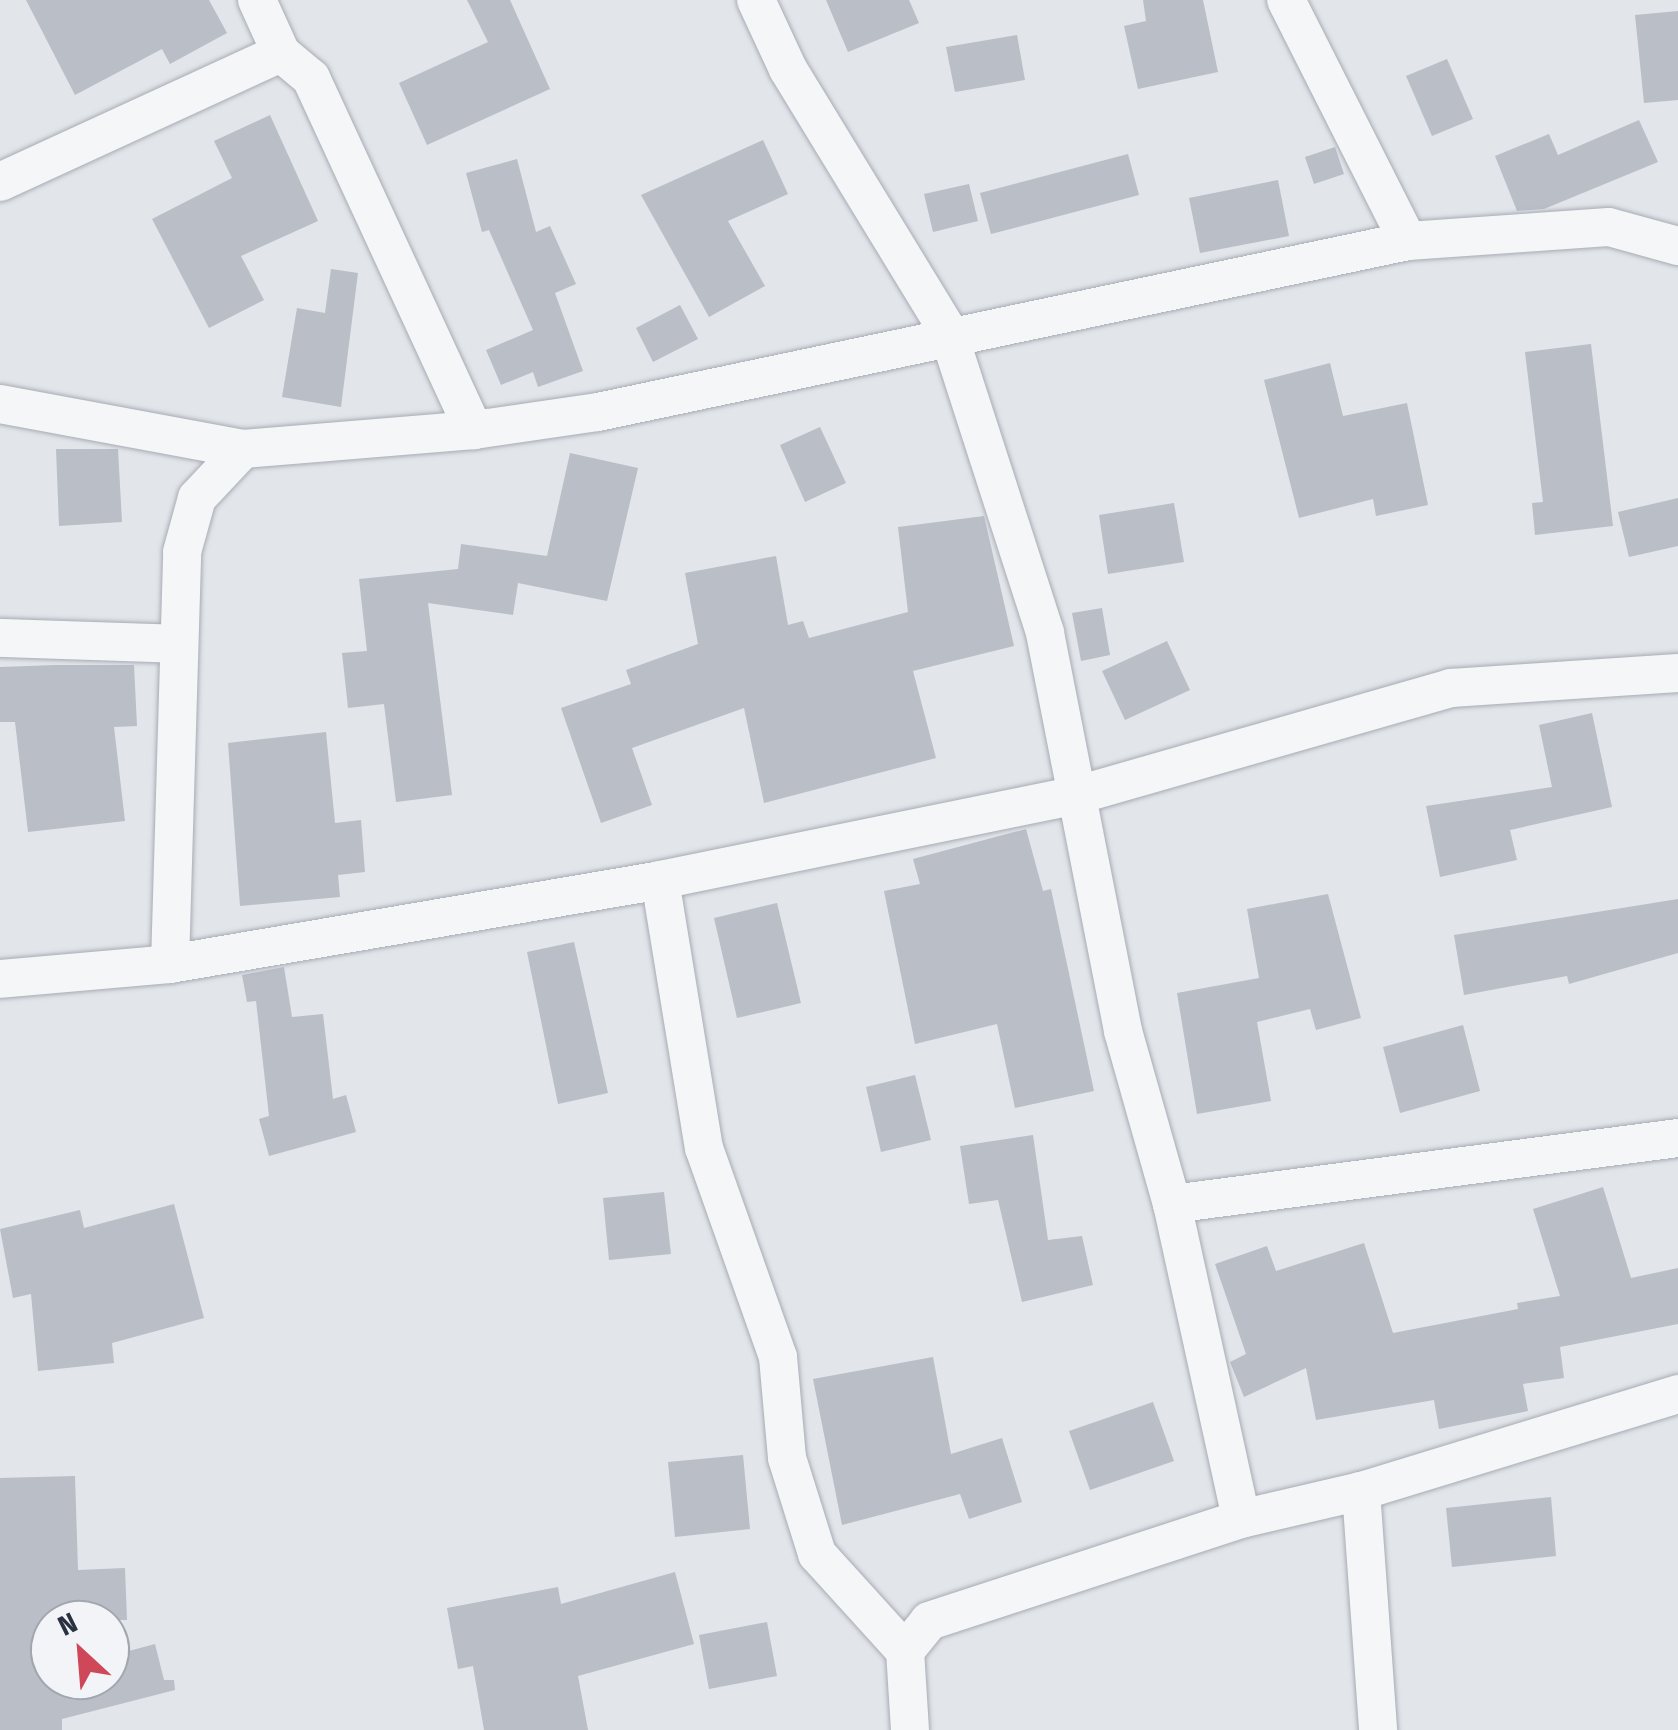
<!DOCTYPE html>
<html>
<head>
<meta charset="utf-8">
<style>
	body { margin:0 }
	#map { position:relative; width:1678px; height:1730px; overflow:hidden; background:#e2e5ea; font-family:"Fira Sans Condensed",sans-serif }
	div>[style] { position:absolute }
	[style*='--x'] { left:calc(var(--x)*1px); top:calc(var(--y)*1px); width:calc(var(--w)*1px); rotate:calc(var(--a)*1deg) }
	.building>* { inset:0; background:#b9bec7 }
	.roads { filter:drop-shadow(0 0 2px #a7acb4) drop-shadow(0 0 2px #a7acb4) }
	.minor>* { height:38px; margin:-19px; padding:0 19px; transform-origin:19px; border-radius:19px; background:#f5f6f8 }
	span { translate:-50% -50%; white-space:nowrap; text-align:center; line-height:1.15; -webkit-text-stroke:9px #f2f4f8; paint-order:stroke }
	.north { position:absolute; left:30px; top:1600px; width:100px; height:100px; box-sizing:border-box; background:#f2f4f8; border:2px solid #a2a6af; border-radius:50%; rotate:334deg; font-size:28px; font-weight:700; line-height:40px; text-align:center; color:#2a3242 }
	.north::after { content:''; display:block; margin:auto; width:35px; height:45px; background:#ce4859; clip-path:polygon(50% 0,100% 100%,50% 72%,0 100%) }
</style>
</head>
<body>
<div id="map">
	<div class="building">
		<i style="clip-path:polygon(26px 0,209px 0,227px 33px,170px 64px,162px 49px,75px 95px)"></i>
		<i style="clip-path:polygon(467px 0,510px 0,550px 89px,427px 145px,399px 83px,488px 42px)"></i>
		<i style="clip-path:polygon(826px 0,909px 0,919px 23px,848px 52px)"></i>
		<i style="clip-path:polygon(1143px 0,1203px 0,1218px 72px,1138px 89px,1124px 26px,1146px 21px)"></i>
		<i style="clip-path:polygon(1678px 11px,1678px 100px,1644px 103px,1635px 15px)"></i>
		<i style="clip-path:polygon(1017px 35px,1025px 80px,955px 92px,946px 47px)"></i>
		<i style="clip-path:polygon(1447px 59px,1473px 119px,1432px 136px,1406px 76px)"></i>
		<i style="clip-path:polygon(270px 115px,318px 221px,241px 256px,264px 300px,209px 328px,152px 219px,232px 178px,214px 141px)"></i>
		<i style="clip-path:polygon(1639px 120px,1658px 162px,1544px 209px,1517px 211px,1495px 156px,1549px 134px,1558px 155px)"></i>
		<i style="clip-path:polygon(763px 140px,788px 194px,728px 221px,765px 286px,709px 317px,641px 195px)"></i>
		<i style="clip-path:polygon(1335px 147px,1344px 174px,1314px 184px,1305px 157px)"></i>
		<i style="clip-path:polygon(1128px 154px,1139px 195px,991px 234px,980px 193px)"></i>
		<i style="clip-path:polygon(517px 159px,536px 232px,550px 226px,576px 284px,555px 293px,583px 371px,538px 387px,533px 372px,501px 385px,486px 350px,533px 330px,489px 230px,482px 232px,466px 173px)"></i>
		<i style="clip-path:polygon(1278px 180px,1289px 236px,1200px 253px,1189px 198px)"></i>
		<i style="clip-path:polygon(969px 184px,978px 221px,933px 232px,924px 194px)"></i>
		<i style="clip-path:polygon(331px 269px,358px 273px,341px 407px,282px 397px,297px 308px,325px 313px)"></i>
		<i style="clip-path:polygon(680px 305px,698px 339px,653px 362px,636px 328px)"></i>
		<i style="clip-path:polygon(1591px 344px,1613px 526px,1535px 535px,1532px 503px,1543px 502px,1525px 352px)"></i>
		<i style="clip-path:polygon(1330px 363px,1343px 416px,1407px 403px,1428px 505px,1376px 516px,1373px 499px,1299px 518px,1264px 380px)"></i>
		<i style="clip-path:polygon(820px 427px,846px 483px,805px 502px,780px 445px)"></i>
		<i style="clip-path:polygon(56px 449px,118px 449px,122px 522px,59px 526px)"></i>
		<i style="clip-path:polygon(570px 453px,638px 468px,607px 601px,518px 583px,513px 615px,428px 603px,452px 795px,396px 802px,384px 704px,348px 708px,342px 653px,367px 651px,359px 579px,458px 569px,461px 544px,547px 556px)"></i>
		<i style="clip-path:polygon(1678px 498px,1678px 546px,1629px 557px,1618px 512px)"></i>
		<i style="clip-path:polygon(1174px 503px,1184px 562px,1108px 574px,1099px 515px)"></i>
		<i style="clip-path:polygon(984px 516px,1014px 646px,913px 671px,936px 758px,764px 803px,744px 708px,632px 748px,652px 805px,601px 823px,561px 708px,631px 684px,626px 670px,698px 644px,685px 573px,776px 556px,788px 625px,803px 621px,809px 638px,908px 612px,898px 527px)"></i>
		<i style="clip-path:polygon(1102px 608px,1110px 655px,1081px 661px,1072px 613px)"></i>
		<i style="clip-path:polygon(1167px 641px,1190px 690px,1125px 720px,1102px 671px)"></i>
		<i style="clip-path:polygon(55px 665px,134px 665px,137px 726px,114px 727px,125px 821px,28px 832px,15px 722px,0 722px,0 667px)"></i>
		<i style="clip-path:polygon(1592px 713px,1612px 807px,1510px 830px,1517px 860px,1440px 877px,1426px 806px,1552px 787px,1539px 725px)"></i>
		<i style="clip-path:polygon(326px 732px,335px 823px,361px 820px,365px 872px,338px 875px,340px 897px,240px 906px,228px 743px)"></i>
		<i style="clip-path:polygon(1026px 829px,1043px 891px,1051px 889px,1094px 1091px,1015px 1108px,997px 1024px,915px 1044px,884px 891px,920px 884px,913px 859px)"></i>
		<i style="clip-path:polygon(1328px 894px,1361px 1018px,1316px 1030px,1310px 1009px,1257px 1022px,1271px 1101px,1197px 1114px,1177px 993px,1259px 978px,1247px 909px)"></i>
		<i style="clip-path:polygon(1678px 899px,1678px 953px,1569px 984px,1567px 976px,1464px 995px,1454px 935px)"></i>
		<i style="clip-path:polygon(777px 903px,801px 1003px,737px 1018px,714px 918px)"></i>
		<i style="clip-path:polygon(574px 942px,608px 1093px,558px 1104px,527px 952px)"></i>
		<i style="clip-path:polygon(284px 967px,292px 1017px,323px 1014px,333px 1099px,346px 1095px,356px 1132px,269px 1156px,259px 1119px,269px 1116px,256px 1001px,247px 1002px,242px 975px)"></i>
		<i style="clip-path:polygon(1463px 1025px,1480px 1091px,1400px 1113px,1383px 1047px)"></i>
		<i style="clip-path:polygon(915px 1075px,931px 1140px,881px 1152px,866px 1087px)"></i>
		<i style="clip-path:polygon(1033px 1135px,1048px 1240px,1082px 1236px,1093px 1285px,1022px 1302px,998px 1200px,969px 1204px,960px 1146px)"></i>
		<i style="clip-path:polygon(1603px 1187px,1631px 1278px,1678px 1268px,1678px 1324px,1560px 1347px,1564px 1378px,1523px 1384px,1528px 1411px,1439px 1429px,1434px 1400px,1316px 1420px,1306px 1368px,1244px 1397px,1230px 1362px,1246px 1354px,1215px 1264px,1267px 1246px,1276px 1271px,1364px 1243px,1393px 1333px,1518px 1309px,1517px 1303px,1560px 1296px,1533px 1209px)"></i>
		<i style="clip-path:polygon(664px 1192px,671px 1254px,609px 1260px,603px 1198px)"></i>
		<i style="clip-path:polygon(174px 1204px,204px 1318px,112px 1343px,114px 1363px,38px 1371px,31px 1294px,13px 1298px,0 1229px,80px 1210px,84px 1228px)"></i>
		<i style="clip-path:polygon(933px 1357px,951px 1454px,1002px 1438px,1022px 1502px,969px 1519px,960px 1494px,842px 1525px,813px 1379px)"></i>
		<i style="clip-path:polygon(1153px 1402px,1174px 1461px,1090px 1490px,1069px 1431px)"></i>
		<i style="clip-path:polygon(743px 1455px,750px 1529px,675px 1537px,668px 1462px)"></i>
		<i style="clip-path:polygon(75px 1476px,78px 1570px,125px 1568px,127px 1620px,50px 1620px,50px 1680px,110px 1680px,110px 1656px,155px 1644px,164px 1680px,174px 1680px,175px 1690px,62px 1719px,62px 1730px,0 1730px,0 1478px)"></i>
		<i style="clip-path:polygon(1551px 1497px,1556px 1556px,1452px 1567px,1446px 1508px)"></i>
		<i style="clip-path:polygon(675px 1572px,694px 1644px,578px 1676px,588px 1730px,484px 1730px,473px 1666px,458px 1669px,447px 1608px,558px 1587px,561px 1604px)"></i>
		<i style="clip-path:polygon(767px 1622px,777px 1676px,709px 1689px,699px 1635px)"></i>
	</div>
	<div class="roads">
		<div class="minor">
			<i style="--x:257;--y:0;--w:58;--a:65.6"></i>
			<i style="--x:281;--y:53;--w:39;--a:40"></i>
			<i style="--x:311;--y:78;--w:388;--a:65.2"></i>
			<i style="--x:756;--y:0;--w:76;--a:65.1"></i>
			<i style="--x:788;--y:69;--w:305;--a:58.6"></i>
			<i style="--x:947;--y:329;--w:319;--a:72.1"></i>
			<i style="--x:1045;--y:633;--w:406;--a:78.9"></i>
			<i style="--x:1123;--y:1031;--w:180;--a:74.2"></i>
			<i style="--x:1172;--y:1204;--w:322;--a:77.6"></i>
			<i style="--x:1286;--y:0;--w:270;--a:63.2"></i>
			<i style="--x:0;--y:182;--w:309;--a:-24.7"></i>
			<i style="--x:0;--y:404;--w:247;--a:10.5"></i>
			<i style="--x:243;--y:449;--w:232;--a:-4.7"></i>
			<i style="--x:474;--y:430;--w:125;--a:-8.3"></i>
			<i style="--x:598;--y:412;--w:828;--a:-11.92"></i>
			<i style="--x:1408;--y:241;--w:201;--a:-4"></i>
			<i style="--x:1609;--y:227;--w:72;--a:15.4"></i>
			<i style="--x:0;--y:638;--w:179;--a:1.9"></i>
			<i style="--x:660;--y:880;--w:272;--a:80.7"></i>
			<i style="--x:704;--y:1148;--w:222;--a:70.5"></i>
			<i style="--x:778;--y:1357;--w:101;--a:84.9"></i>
			<i style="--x:787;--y:1458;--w:101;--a:72.6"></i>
			<i style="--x:817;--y:1554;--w:131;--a:47.8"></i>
			<i style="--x:170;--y:964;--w:412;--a:-88.3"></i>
			<i style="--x:182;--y:552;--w:56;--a:-74.5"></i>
			<i style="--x:197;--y:498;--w:67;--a:-46.8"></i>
			<i style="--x:0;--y:979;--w:171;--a:-5"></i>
			<i style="--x:170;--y:964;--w:497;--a:-9.7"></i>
			<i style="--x:660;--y:880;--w:430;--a:-11.5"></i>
			<i style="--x:1081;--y:794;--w:385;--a:-16"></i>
			<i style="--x:1451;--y:688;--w:227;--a:-3.8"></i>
			<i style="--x:1172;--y:1204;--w:510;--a:-7.43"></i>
			<i style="--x:1361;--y:1491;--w:240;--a:85.9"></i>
			<i style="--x:910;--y:1730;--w:79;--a:-93.6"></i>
			<i style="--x:905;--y:1651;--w:38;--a:-51"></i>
			<i style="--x:929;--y:1621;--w:328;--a:-18.1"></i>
			<i style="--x:1241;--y:1519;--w:123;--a:-13.1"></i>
			<i style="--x:1361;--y:1491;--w:332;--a:-17"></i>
		</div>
	</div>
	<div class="north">N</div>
</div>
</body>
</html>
